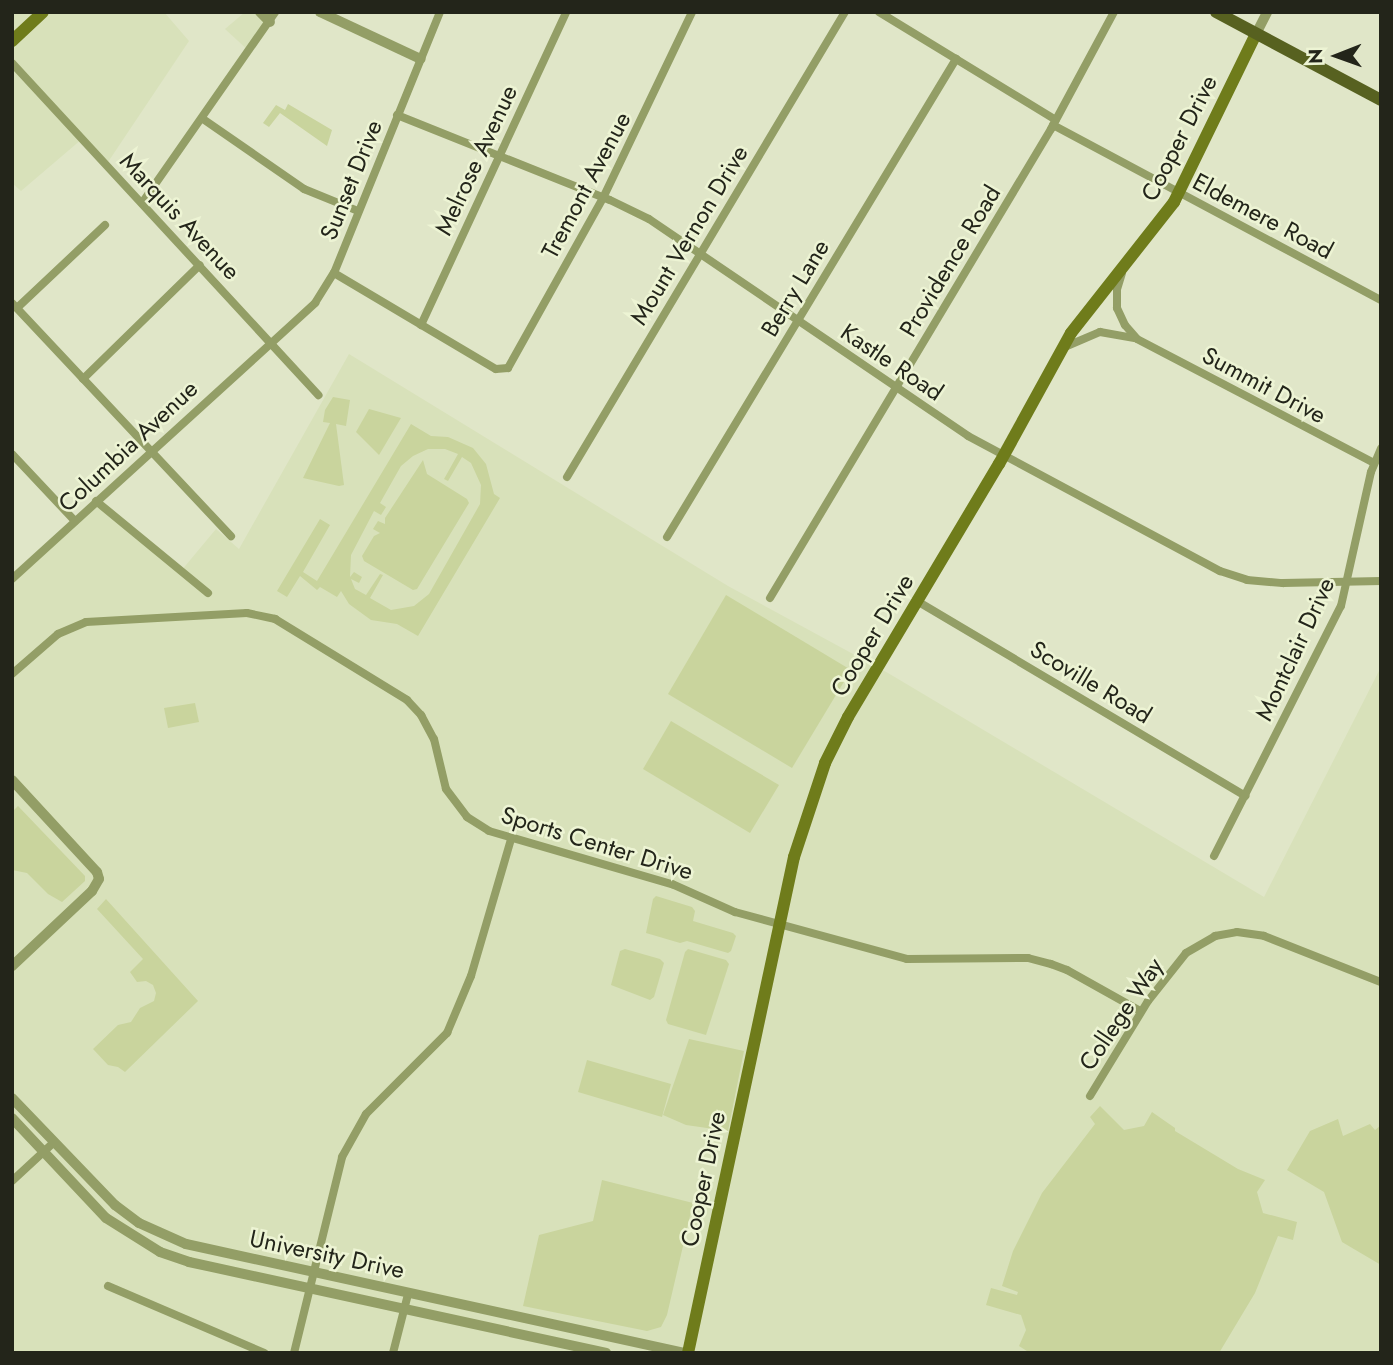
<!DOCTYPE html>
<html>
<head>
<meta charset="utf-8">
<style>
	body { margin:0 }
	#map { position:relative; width:1393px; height:1365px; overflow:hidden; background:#e0e6c8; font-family:Jost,sans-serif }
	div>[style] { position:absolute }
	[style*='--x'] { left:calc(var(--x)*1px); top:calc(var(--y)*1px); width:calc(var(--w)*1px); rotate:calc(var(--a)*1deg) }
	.built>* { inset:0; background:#d8e1ba }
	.green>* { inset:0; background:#c9d49d }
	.minor>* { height:8px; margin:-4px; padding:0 4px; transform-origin:4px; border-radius:4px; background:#939e66 }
	.tertiary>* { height:10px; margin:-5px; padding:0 5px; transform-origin:5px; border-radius:5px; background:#939e66 }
	.secondary>* { height:12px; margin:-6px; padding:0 6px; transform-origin:6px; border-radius:6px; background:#6f7c1b }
	.primary>* { height:12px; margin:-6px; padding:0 6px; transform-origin:6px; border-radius:6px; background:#576120 }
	span { translate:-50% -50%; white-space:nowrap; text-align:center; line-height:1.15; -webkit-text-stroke:5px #edf4d4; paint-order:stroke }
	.street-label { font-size:24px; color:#23251a }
	.frame { position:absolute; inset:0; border:14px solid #23251a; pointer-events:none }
	.north { position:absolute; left:1302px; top:21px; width:70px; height:70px; -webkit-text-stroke:5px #edf4d4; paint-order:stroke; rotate:269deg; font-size:19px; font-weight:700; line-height:28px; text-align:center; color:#23251a }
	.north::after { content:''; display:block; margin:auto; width:24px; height:32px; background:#23251a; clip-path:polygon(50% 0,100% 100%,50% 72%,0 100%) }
</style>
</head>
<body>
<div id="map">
	<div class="built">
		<i style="clip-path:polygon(12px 12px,164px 12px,189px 41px,106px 165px,82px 139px,21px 191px,12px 183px)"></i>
		<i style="clip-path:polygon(245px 12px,275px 12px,250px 52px,225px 29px)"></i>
		<i style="clip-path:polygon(349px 354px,728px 586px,888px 673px,1264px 897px,1381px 667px,1381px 1353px,12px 1353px,12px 579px,96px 501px,181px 571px,216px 529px,239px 549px)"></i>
	</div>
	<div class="green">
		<i style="clip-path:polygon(288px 104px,332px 130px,327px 146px,280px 113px,269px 127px,263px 123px,276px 105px,285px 110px)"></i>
		<i style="clip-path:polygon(333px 397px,350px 400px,346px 426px,336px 424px,344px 485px,339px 486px,303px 478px,330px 423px,323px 422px,325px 410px)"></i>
		<i style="clip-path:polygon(369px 409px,401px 418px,379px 455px,356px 432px)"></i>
		<i style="clip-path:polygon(evenodd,411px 424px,431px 436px,448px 437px,473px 448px,486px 464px,494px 494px,500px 498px,418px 636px,397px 624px,371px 620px,349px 604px,341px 591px,337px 597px,320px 587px,317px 590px,300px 576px,287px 597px,277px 591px,320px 519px,330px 525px,303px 572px,317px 581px,411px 424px,428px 449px,445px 449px,458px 454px,444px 479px,448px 481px,462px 457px,471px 463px,481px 485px,480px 504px,429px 594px,414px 606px,391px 610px,370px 598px,383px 575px,380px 574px,366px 595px,355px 589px,351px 579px,359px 583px,362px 577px,354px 572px,350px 577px,351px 555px,374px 511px,381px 515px,386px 507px,380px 503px,401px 466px,413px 456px,428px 449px)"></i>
		<i style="clip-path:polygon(423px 460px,427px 474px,467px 499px,469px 503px,417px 589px,413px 590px,364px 561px,362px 556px,374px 536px,380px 533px,373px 529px,378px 521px,385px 524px,385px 518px)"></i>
		<i style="clip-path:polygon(726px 595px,851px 670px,792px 768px,668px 694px)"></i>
		<i style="clip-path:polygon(195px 703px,199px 722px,168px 728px,164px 708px)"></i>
		<i style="clip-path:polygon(671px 721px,779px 785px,750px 833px,643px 769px)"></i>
		<i style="clip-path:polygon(18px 806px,85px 876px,85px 881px,62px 902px,48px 894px,27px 873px,12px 870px,12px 812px)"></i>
		<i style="clip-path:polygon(656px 896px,692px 907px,695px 911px,693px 921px,733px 933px,736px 936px,731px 951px,728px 953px,687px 941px,680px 943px,646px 933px,653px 899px)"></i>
		<i style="clip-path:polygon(106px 899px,198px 1001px,125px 1072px,118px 1067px,108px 1065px,93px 1049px,118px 1025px,131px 1022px,140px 1008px,154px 1001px,156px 993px,153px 985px,146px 981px,137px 982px,130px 972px,143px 959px,97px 909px)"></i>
		<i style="clip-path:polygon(625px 949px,660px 959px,664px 963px,654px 997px,650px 1000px,611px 985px,620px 951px)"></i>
		<i style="clip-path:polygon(688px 949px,726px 960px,729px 964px,706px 1035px,668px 1024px,666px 1020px,685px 952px)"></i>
		<i style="clip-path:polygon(689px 1039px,744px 1051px,728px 1131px,686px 1125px,663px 1115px)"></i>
		<i style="clip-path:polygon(587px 1060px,671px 1084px,662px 1117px,578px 1092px)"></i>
		<i style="clip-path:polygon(1100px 1106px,1124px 1130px,1144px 1126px,1152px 1112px,1175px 1128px,1175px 1131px,1238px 1169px,1265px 1180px,1257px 1192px,1263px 1213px,1297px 1222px,1293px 1240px,1278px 1236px,1255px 1293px,1219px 1353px,1030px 1353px,1019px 1346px,1026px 1330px,1021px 1315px,986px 1305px,991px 1288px,1017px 1295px,1018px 1292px,1002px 1286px,1013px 1251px,1042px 1193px,1095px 1124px,1090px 1117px)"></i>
		<i style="clip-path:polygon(1338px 1119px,1343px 1136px,1370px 1124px,1375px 1130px,1381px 1125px,1381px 1265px,1342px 1242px,1324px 1192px,1287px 1170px,1310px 1131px)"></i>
		<i style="clip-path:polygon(602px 1180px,693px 1203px,667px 1315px,661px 1327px,647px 1331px,523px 1306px,539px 1235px,593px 1221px)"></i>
	</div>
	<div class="minor">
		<i style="--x:879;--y:12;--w:207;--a:31.4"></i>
		<i style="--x:12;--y:63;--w:452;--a:47.3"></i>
		<i style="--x:397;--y:115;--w:229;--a:21.8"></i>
		<i style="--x:610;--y:200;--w:43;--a:26"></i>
		<i style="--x:649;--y:219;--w:386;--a:34.2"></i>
		<i style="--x:968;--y:436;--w:286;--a:28.2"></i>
		<i style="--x:1220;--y:571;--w:28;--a:18"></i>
		<i style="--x:1247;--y:580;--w:36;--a:5"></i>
		<i style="--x:1283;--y:583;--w:98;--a:-1.2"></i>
		<i style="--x:203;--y:119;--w:123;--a:34.7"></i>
		<i style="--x:304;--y:189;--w:58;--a:22.2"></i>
		<i style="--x:1053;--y:125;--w:372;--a:28.1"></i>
		<i style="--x:142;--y:203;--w:233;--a:-55.1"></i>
		<i style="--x:334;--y:273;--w:188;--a:30.7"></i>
		<i style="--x:496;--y:369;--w:12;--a:-5"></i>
		<i style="--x:508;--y:368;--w:195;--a:-60.8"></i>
		<i style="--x:603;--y:198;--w:206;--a:-64.4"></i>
		<i style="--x:1122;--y:273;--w:17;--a:107"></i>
		<i style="--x:1117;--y:289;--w:19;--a:90"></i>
		<i style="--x:1117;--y:308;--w:19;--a:65"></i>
		<i style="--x:1125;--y:325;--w:18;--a:49"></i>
		<i style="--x:1137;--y:339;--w:267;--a:27.6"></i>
		<i style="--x:12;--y:303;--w:320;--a:46.8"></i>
		<i style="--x:17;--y:308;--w:121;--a:-43.3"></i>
		<i style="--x:421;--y:325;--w:345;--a:-65.1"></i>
		<i style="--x:1067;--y:346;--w:36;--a:-23"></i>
		<i style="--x:1100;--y:332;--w:35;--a:10"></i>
		<i style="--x:83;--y:379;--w:163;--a:-44.3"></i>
		<i style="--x:12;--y:454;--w:92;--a:46.8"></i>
		<i style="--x:567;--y:477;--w:542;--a:-59.13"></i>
		<i style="--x:96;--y:501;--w:145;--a:39.4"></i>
		<i style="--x:667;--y:537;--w:559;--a:-58.84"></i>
		<i style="--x:12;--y:579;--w:410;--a:-42.3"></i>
		<i style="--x:315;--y:303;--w:36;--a:-58"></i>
		<i style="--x:334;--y:273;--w:282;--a:-67.9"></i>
		<i style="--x:770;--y:598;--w:547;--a:-59.07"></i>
		<i style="--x:1051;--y:129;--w:133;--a:-61.7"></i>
		<i style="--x:917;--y:601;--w:382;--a:30.7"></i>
		<i style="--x:12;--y:674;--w:61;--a:-41"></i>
		<i style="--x:58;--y:634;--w:30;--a:-23"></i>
		<i style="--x:86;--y:622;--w:161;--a:-3.2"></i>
		<i style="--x:247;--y:613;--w:29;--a:12"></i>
		<i style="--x:275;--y:619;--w:155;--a:31.5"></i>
		<i style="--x:407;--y:700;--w:21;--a:47"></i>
		<i style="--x:421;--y:715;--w:27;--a:62"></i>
		<i style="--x:434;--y:739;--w:51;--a:76.5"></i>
		<i style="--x:446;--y:789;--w:35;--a:53"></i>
		<i style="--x:467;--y:817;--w:26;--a:32"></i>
		<i style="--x:489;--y:831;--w:191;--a:16.2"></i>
		<i style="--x:672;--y:884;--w:69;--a:24"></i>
		<i style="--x:735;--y:912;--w:178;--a:15.3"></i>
		<i style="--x:907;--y:959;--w:121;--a:-0.5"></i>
		<i style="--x:1028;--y:958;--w:24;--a:15"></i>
		<i style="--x:1051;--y:964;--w:17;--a:21"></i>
		<i style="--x:1067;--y:970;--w:84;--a:29.3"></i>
		<i style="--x:1214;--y:856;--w:280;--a:-63.1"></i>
		<i style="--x:1341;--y:606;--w:137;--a:-77.4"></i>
		<i style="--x:1371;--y:472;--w:26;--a:-67"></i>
		<i style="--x:1090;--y:1096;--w:111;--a:-58.6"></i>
		<i style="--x:1148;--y:1001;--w:61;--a:-51.6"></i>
		<i style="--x:1186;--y:953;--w:34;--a:-30"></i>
		<i style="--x:1215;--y:936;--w:22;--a:-10"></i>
		<i style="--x:1237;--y:932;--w:27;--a:8"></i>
		<i style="--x:1264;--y:936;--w:126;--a:21.5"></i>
		<i style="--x:12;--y:1181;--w:56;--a:-42.8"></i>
		<i style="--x:108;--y:1286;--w:170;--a:23.2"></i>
		<i style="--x:294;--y:1353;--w:202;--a:-76.2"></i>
		<i style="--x:342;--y:1157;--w:49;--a:-60.8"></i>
		<i style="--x:366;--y:1114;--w:115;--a:-45"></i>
		<i style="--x:447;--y:1033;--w:62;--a:-67.2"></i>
		<i style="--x:471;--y:976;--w:143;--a:-73.7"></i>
		<i style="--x:393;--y:1353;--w:61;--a:-75.7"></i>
	</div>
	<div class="tertiary">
		<i style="--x:260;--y:12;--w:14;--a:45"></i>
		<i style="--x:320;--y:12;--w:111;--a:25"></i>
		<i style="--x:1256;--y:34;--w:25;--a:-63"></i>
		<i style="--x:12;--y:780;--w:125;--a:47.3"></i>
		<i style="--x:97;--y:872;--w:7;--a:74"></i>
		<i style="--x:99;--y:879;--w:14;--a:120"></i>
		<i style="--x:92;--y:891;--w:110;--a:136.8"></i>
		<i style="--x:12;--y:1098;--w:149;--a:46.1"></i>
		<i style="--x:115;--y:1205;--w:30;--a:37"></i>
		<i style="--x:139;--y:1223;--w:51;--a:24.1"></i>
		<i style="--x:186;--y:1244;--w:511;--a:12.32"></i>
		<i style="--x:12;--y:1118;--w:137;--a:46.8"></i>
		<i style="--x:106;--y:1218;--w:64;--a:32.2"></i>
		<i style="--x:160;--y:1252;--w:31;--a:19"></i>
		<i style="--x:189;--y:1262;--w:427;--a:12.3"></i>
	</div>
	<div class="secondary">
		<i style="--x:12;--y:41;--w:42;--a:-43.1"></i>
		<i style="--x:688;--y:1353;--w:507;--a:-77.94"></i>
		<i style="--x:794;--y:857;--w:99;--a:-71.7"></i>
		<i style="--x:825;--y:763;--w:51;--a:-63.4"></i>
		<i style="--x:848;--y:717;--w:295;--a:-59.2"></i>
		<i style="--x:999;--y:464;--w:149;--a:-61.2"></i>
		<i style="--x:1071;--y:333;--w:167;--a:-51.8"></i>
		<i style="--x:1174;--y:202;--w:187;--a:-64"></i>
	</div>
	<div class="primary">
		<i style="--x:1216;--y:12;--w:187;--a:28.1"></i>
	</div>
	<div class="street-label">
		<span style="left:1179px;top:138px;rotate:-63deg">Cooper Drive</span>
		<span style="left:476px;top:160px;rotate:-65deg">Melrose Avenue</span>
		<span style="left:351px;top:180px;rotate:-68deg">Sunset Drive</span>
		<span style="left:586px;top:185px;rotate:-62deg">Tremont Avenue</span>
		<span style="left:180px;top:216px;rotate:47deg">Marquis Avenue</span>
		<span style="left:1263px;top:216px;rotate:28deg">Eldemere Road</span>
		<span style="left:689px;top:235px;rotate:-59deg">Mount Vernon Drive</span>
		<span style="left:950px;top:261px;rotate:-59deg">Providence Road</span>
		<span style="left:795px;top:288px;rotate:-59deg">Berry Lane</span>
		<span style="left:892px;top:362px;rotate:34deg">Kastle Road</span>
		<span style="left:1264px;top:385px;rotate:28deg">Summit Drive</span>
		<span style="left:128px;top:446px;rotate:-43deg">Columbia Avenue</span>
		<span style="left:872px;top:635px;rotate:-59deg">Cooper Drive</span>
		<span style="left:1295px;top:649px;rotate:-65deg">Montclair Drive</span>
		<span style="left:1091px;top:682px;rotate:31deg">Scoville Road</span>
		<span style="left:597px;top:843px;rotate:17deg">Sports Center Drive</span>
		<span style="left:1121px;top:1014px;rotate:-56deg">College Way</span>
		<span style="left:703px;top:1179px;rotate:-78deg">Cooper Drive</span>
		<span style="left:327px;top:1254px;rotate:12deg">University Drive</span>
	</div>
	<div class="frame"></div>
	<div class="north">N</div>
</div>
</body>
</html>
